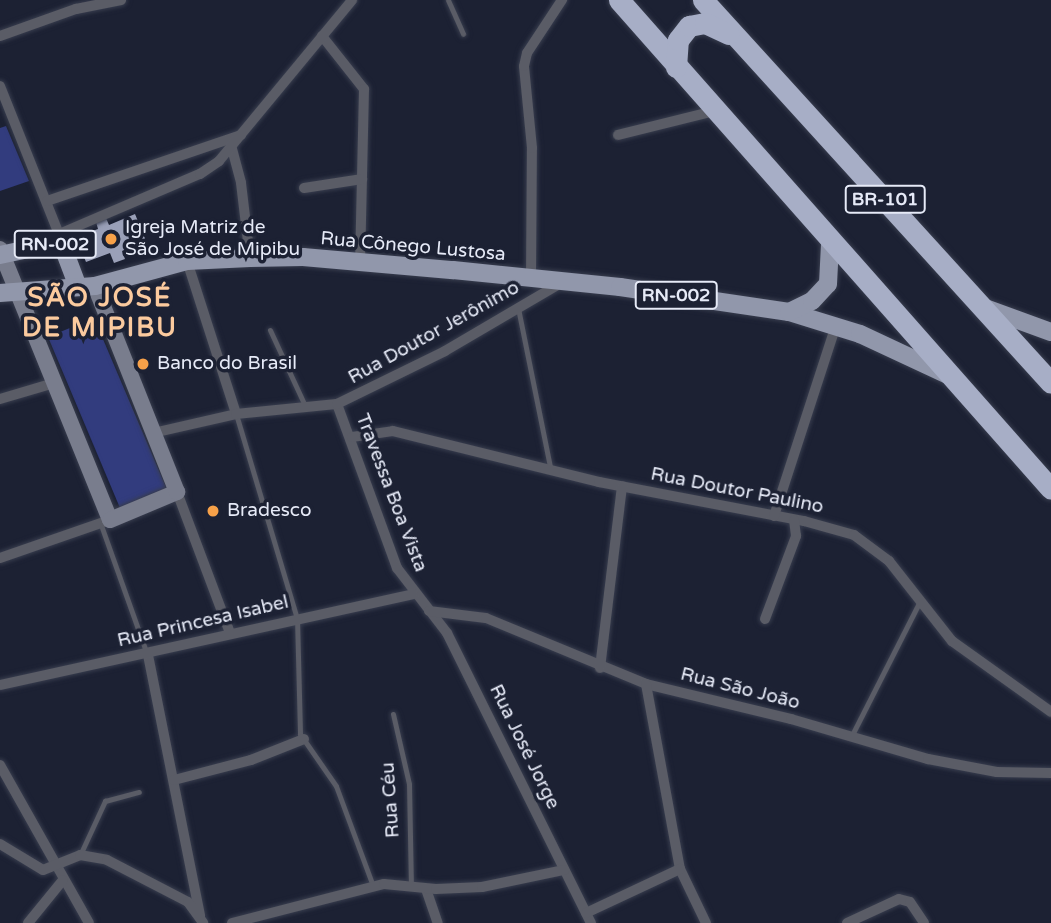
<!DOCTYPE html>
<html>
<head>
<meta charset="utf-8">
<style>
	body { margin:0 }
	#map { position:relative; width:1051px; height:923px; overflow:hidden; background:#1c2133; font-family:"Varela Round",sans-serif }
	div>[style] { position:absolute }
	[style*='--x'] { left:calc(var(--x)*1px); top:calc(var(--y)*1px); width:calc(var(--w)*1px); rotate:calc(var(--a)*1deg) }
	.green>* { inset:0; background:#323c7e }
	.building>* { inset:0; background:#9aa0b8 }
	.roads { filter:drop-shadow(0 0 2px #383d4e) drop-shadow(0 0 2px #383d4e) }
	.lane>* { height:5px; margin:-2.5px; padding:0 2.5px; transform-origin:2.5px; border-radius:2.5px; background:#5a5c66 }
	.street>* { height:10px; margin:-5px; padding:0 5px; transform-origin:5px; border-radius:5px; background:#5a5c66 }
	.secondary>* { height:16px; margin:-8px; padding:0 8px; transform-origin:8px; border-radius:8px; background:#797d8d }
	.primary>* { height:18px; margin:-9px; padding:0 9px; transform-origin:9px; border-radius:9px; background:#9197ab }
	.highway>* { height:21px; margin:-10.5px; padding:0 10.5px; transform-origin:10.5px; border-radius:10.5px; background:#a7aec6 }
	.dots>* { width:19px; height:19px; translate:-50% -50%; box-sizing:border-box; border:4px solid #1c2133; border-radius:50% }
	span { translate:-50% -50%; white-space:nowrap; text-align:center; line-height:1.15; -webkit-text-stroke:7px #1c2133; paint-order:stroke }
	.shield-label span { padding:2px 5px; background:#1c2133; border:2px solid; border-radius:5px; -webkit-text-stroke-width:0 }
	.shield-label { font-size:18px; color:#e6eaf7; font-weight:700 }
	.poi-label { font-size:19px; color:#e6eaf7 }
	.left { translate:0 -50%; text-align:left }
	.street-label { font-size:19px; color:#e6eaf7 }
	.district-label { font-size:26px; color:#fbca9e; font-weight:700; letter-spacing:2px }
</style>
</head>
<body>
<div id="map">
	<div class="green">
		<i style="clip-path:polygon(6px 126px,29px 181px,0 191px,0 128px)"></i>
		<i style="clip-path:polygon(94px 318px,168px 492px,120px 508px,48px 337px)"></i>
	</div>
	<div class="building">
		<i style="clip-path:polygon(135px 214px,146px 241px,122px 251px,125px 259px,114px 263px,110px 253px,86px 262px,76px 237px,98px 229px,96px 222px,106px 218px,109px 225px)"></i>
	</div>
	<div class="roads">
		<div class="lane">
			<i style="--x:448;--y:0;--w:37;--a:66"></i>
			<i style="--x:518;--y:308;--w:162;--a:78.6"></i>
			<i style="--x:270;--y:330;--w:86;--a:65.2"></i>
			<i style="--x:236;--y:414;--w:213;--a:73.4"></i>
			<i style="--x:297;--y:618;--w:116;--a:88.5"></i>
			<i style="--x:300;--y:734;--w:63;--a:55.3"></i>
			<i style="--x:336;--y:786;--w:107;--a:69.7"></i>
			<i style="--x:101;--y:525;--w:137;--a:70.4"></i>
			<i style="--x:393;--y:714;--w:72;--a:77.1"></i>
			<i style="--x:409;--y:784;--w:102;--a:88.9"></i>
			<i style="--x:851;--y:737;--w:150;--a:-63.1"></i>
			<i style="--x:80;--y:855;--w:60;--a:-65.2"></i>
			<i style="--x:105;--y:801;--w:35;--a:-15"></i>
		</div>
		<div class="street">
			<i style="--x:0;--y:36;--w:81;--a:-19.6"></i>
			<i style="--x:76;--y:9;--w:46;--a:-11.3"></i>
			<i style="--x:322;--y:36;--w:68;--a:51.6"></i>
			<i style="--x:364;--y:89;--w:173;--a:91.3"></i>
			<i style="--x:0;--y:86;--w:165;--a:68.3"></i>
			<i style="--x:618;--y:135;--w:99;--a:-14"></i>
			<i style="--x:231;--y:145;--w:39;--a:75"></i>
			<i style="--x:241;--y:183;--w:76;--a:83.2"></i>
			<i style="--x:304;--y:188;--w:59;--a:-8.8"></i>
			<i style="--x:47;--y:201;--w:205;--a:-18.8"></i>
			<i style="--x:59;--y:234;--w:153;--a:-23.1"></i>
			<i style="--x:200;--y:174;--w:23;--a:-34"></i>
			<i style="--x:219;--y:161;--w:209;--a:-50.4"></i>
			<i style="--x:187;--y:261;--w:161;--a:72.2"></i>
			<i style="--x:531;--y:279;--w:131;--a:-89.6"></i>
			<i style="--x:532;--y:148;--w:82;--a:-95.6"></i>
			<i style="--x:524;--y:66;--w:13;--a:-77"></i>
			<i style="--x:527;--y:53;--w:64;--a:-56.6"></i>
			<i style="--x:0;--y:399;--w:56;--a:-16.5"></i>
			<i style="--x:337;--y:404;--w:175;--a:69.9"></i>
			<i style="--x:397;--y:568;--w:82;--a:52.4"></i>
			<i style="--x:447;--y:633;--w:324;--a:63.6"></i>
			<i style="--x:153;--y:433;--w:85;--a:-12.9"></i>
			<i style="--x:236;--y:414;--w:101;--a:-5.7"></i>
			<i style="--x:337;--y:404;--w:120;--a:-26.1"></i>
			<i style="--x:445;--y:351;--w:134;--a:-30.4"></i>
			<i style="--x:352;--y:437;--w:41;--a:-8.3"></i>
			<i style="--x:393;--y:431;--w:212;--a:13.9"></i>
			<i style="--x:599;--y:482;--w:209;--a:10.8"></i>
			<i style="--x:804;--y:521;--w:52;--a:15.6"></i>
			<i style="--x:854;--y:535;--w:44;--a:36.6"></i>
			<i style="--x:889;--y:561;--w:102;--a:51.8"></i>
			<i style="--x:952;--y:641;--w:122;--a:35.6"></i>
			<i style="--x:177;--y:492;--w:151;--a:69.4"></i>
			<i style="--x:774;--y:516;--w:201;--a:-72"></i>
			<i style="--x:0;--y:558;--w:116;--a:-19.1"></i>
			<i style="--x:429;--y:611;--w:57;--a:7"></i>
			<i style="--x:486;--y:618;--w:173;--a:22.4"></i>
			<i style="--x:646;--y:684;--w:149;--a:13.6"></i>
			<i style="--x:791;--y:719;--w:143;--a:16.3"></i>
			<i style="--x:928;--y:759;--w:70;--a:10.7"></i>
			<i style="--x:997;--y:772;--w:54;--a:1.1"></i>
			<i style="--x:765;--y:619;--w:89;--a:-69.5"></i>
			<i style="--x:796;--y:536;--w:16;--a:-97"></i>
			<i style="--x:148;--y:655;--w:266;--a:78.7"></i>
			<i style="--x:600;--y:668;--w:183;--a:-83.1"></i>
			<i style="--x:646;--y:684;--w:188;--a:79.6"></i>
			<i style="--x:680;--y:869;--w:60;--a:64.3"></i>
			<i style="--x:0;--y:685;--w:423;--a:-12.4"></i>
			<i style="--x:0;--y:765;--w:181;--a:60.6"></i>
			<i style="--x:174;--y:780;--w:80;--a:-14.6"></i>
			<i style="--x:251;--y:760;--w:57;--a:-21.6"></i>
			<i style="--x:0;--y:844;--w:50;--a:31.2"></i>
			<i style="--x:43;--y:870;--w:40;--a:-22"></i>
			<i style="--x:80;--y:855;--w:27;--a:10"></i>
			<i style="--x:107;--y:860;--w:91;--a:27.4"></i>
			<i style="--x:188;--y:902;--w:26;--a:54"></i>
			<i style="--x:426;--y:889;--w:36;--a:71"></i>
			<i style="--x:586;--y:913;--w:104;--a:-25.1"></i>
			<i style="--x:28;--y:923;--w:55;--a:-50.9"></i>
			<i style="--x:232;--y:923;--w:157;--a:-14.4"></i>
			<i style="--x:384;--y:884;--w:52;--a:5.5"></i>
			<i style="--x:436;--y:889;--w:46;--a:-2.5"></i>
			<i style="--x:482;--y:887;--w:84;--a:-11.7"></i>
			<i style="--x:847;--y:923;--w:57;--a:-24.8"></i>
			<i style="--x:899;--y:899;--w:11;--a:15"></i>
			<i style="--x:910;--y:902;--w:25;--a:56"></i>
		</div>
		<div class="secondary">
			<i style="--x:0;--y:249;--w:292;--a:67.9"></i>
			<i style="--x:110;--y:520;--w:73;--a:-22.7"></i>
			<i style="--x:177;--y:492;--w:222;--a:-111.7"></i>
		</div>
		<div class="primary">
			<i style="--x:0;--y:255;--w:62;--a:-12"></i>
			<i style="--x:61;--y:242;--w:48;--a:69.3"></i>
			<i style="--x:0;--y:293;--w:95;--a:-4.2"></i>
			<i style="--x:95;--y:286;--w:95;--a:-15.2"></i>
			<i style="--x:187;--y:261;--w:63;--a:-2.7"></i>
			<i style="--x:250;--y:258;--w:53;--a:-1.1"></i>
			<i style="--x:303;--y:257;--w:151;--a:5"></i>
			<i style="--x:453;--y:270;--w:168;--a:5.8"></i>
			<i style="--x:620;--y:287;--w:171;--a:8.4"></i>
			<i style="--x:789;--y:312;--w:74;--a:17.2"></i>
			<i style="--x:860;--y:334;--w:99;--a:25"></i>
			<i style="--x:985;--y:308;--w:70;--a:20"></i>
			<i style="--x:789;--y:312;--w:25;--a:-26"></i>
			<i style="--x:812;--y:301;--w:23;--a:-47"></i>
			<i style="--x:828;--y:284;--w:40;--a:-87.1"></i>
		</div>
		<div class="highway">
			<i style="--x:619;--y:0;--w:652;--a:48.54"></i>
			<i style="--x:703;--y:0;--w:517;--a:47.74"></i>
			<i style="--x:676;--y:67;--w:27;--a:-86"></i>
			<i style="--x:678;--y:40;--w:18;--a:-52"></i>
			<i style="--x:689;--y:26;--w:16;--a:-11"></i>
			<i style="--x:705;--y:23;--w:26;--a:25"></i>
		</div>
	</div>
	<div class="dots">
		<i style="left:111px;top:239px;background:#f7a149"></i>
		<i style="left:143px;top:364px;background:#f7a149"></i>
		<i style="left:213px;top:511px;background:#f7a149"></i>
	</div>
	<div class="shield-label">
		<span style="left:885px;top:199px">BR-101</span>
		<span style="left:55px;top:244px">RN-002</span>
		<span style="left:676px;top:295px">RN-002</span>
	</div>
	<div class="poi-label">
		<span class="left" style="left:125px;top:239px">Igreja Matriz de<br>São José de Mipibu</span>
		<span class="left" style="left:157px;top:364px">Banco do Brasil</span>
		<span class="left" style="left:227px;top:511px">Bradesco</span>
	</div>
	<div class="street-label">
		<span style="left:413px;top:247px;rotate:5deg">Rua Cônego Lustosa</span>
		<span style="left:434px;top:333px;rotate:-29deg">Rua Doutor Jerônimo</span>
		<span style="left:737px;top:491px;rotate:11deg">Rua Doutor Paulino</span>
		<span style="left:391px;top:493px;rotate:69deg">Travessa Boa Vista</span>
		<span style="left:203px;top:622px;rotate:-13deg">Rua Princesa Isabel</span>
		<span style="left:740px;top:689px;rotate:14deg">Rua São João</span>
		<span style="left:524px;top:747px;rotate:64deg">Rua José Jorge</span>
		<span style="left:391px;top:800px;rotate:-94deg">Rua Céu</span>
	</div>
	<div class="district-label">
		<span style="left:100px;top:313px">SÃO JOSÉ<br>DE MIPIBU</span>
	</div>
</div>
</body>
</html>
